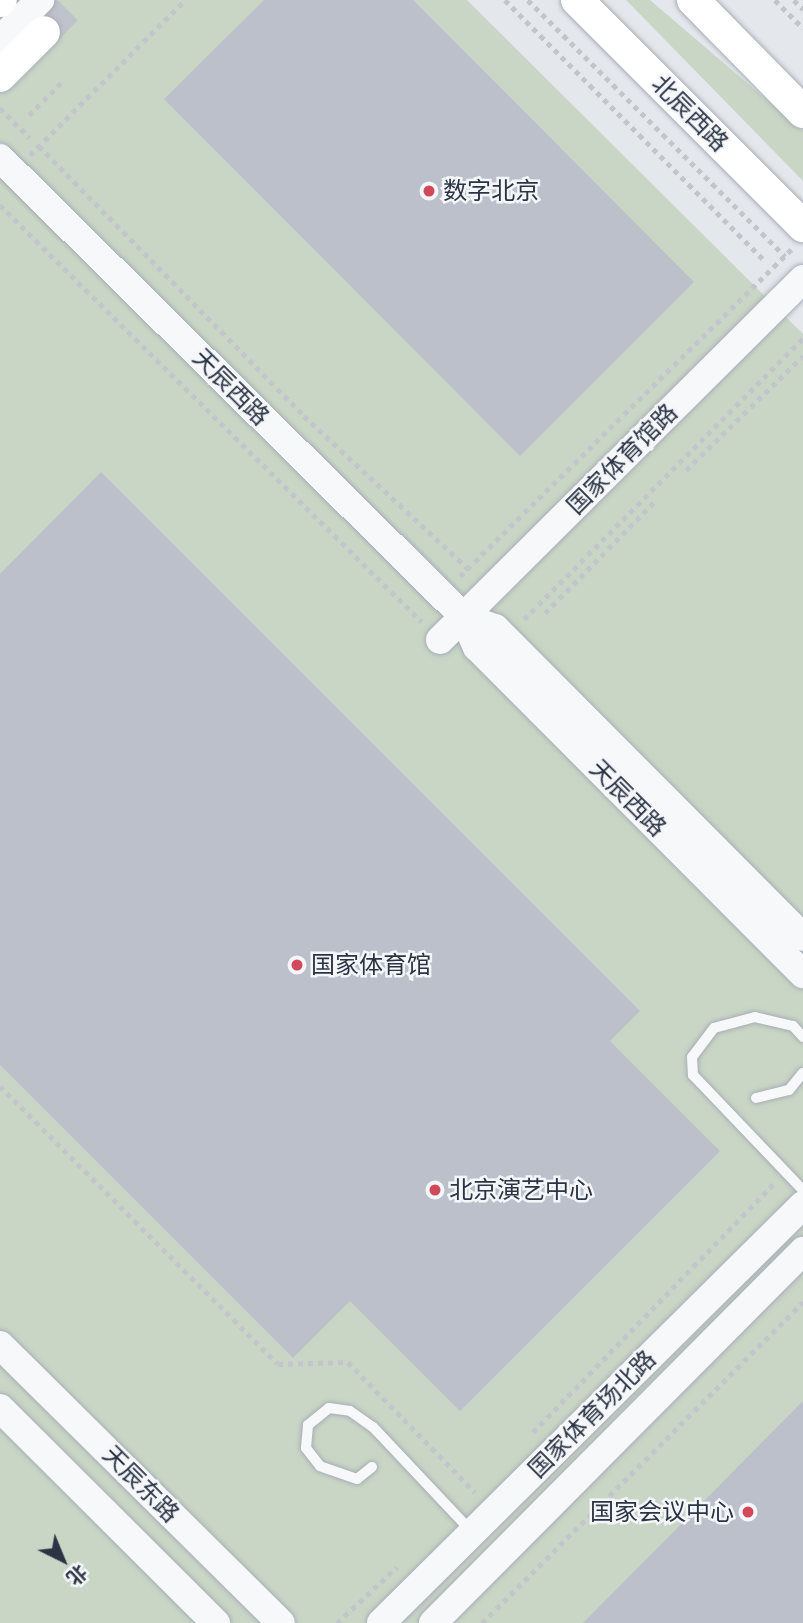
<!DOCTYPE html>
<html>
<head>
<meta charset="utf-8">
<style>
	body { margin:0 }
	#map { position:relative; width:803px; height:1623px; overflow:hidden; background:#e4e7ec; font-family:"PT Sans Narrow","Noto Sans SC",sans-serif }
	div>[style] { position:absolute }
	[style*='--x'] { left:calc(var(--x)*1px); top:calc(var(--y)*1px); width:calc(var(--w)*1px); rotate:calc(var(--a)*1deg) }
	.green>* { inset:0; background:#c9d6c5 }
	.building>* { inset:0; background:#bbc0ca }
	.secondary-tunnel>* { height:32px; margin-top:-16px; transform-origin:0; background:repeating-linear-gradient(90deg,#bfc3cb 0 32px,transparent 0 48px) }
	.path>* { height:4.5px; margin-top:-2.25px; transform-origin:0; background:repeating-linear-gradient(90deg,#c2c5cb 0 5px,transparent 0 10px) }
	.roads { filter:drop-shadow(0 0 2px #a9aeb7) drop-shadow(0 0 2px #a9aeb7) }
	.service>* { height:10px; margin:-5px; padding:0 5px; transform-origin:5px; border-radius:5px; background:#f7f8fa }
	.tertiary>* { height:28px; margin:-14px; padding:0 14px; transform-origin:14px; border-radius:14px; background:#f7f8fa }
	.secondary>* { height:32px; margin:-16px; padding:0 16px; transform-origin:16px; border-radius:16px; background:#fff }
	.dots>* { width:19px; height:19px; translate:-50% -50%; box-sizing:border-box; border:4px solid #f4f6f9; border-radius:50% }
	span { translate:-50% -50%; white-space:nowrap; text-align:center; line-height:1.15; -webkit-text-stroke:5px #f4f6f9; paint-order:stroke }
	.street-label { font-size:24px; color:#2b3445 }
	.poi-label { font-size:24px; color:#2b3445 }
	.left { translate:0 -50%; text-align:left }
	.right { translate:-100% -50%; text-align:right }
	.north { position:absolute; left:28px; top:1525px; width:70px; height:70px; -webkit-text-stroke:5px #f4f6f9; paint-order:stroke; rotate:137deg; font-size:19px; font-weight:700; line-height:28px; text-align:center; color:#2b3445 }
	.north::after { content:''; display:block; margin:auto; width:24px; height:32px; background:#2b3445; clip-path:polygon(50% 0,100% 100%,50% 72%,0 100%) }
</style>
</head>
<body>
<div id="map">
	<div class="green">
		<i style="clip-path:polygon(0 0,467px 0,803px 334px,803px 1623px,0 1623px)"></i>
		<i style="clip-path:polygon(626px 0,650px 0,803px 131px,803px 181px)"></i>
	</div>
	<div class="building">
		<i style="clip-path:polygon(264px 0,413px 0,694px 282px,520px 456px,164px 99px)"></i>
		<i style="clip-path:polygon(101px 472px,640px 1011px,610px 1041px,720px 1151px,460px 1411px,350px 1301px,293px 1358px,0 1065px,0 574px)"></i>
		<i style="clip-path:polygon(803px 1401px,803px 1623px,583px 1623px)"></i>
	</div>
	<div class="secondary-tunnel">
		<i style="--x:44;--y:32;--w:45;--a:-45.9"></i>
	</div>
	<div class="path">
		<i style="--x:505;--y:0;--w:367;--a:45.1"></i>
		<i style="--x:528;--y:0;--w:363;--a:44.9"></i>
		<i style="--x:775;--y:0;--w:40;--a:45"></i>
		<i style="--x:794;--y:0;--w:13;--a:45"></i>
		<i style="--x:0;--y:108;--w:42;--a:45"></i>
		<i style="--x:29;--y:115;--w:45;--a:-45"></i>
		<i style="--x:39;--y:146;--w:378;--a:45.5"></i>
		<i style="--x:304;--y:416;--w:229;--a:42.9"></i>
		<i style="--x:30;--y:155;--w:219;--a:-45"></i>
		<i style="--x:0;--y:205;--w:593;--a:44.66"></i>
		<i style="--x:686;--y:470;--w:163;--a:-44.3"></i>
		<i style="--x:460;--y:576;--w:467;--a:-44.6"></i>
		<i style="--x:545;--y:613;--w:156;--a:-45.5"></i>
		<i style="--x:524;--y:619;--w:396;--a:-45.2"></i>
		<i style="--x:0;--y:1086;--w:393;--a:45"></i>
		<i style="--x:278;--y:1364;--w:70;--a:-1.6"></i>
		<i style="--x:348;--y:1362;--w:182;--a:45.7"></i>
		<i style="--x:533;--y:1432;--w:348;--a:-45.9"></i>
		<i style="--x:337;--y:1623;--w:82;--a:-43"></i>
		<i style="--x:482;--y:1623;--w:454;--a:-45"></i>
	</div>
	<div class="roads">
		<div class="service">
			<i style="--x:803;--y:1037;--w:15;--a:-132"></i>
			<i style="--x:793;--y:1026;--w:39;--a:-167"></i>
			<i style="--x:755;--y:1017;--w:42;--a:165"></i>
			<i style="--x:714;--y:1028;--w:36;--a:127"></i>
			<i style="--x:692;--y:1057;--w:18;--a:87"></i>
			<i style="--x:693;--y:1075;--w:159;--a:46.3"></i>
			<i style="--x:756;--y:1098;--w:34;--a:-14"></i>
			<i style="--x:789;--y:1090;--w:22;--a:-51"></i>
			<i style="--x:372;--y:1467;--w:19;--a:141"></i>
			<i style="--x:357;--y:1479;--w:39;--a:-161"></i>
			<i style="--x:320;--y:1466;--w:23;--a:-128"></i>
			<i style="--x:306;--y:1448;--w:23;--a:-85"></i>
			<i style="--x:308;--y:1425;--w:27;--a:-39"></i>
			<i style="--x:329;--y:1408;--w:21;--a:8"></i>
			<i style="--x:350;--y:1411;--w:28;--a:35"></i>
			<i style="--x:373;--y:1427;--w:144;--a:46.7"></i>
		</div>
		<div class="tertiary">
			<i style="--x:0;--y:40;--w:57;--a:-45"></i>
			<i style="--x:0;--y:158;--w:651;--a:44.69"></i>
			<i style="--x:463;--y:616;--w:34;--a:66"></i>
			<i style="--x:477;--y:647;--w:462;--a:45.1"></i>
			<i style="--x:463;--y:616;--w:34;--a:21"></i>
			<i style="--x:495;--y:628;--w:436;--a:45.1"></i>
			<i style="--x:440;--y:640;--w:512;--a:-44.84"></i>
			<i style="--x:0;--y:1345;--w:395;--a:44.7"></i>
			<i style="--x:0;--y:1408;--w:305;--a:44.9"></i>
			<i style="--x:381;--y:1623;--w:594;--a:-44.73"></i>
			<i style="--x:433;--y:1623;--w:525;--a:-45.15"></i>
		</div>
		<div class="secondary">
			<i style="--x:577;--y:0;--w:320;--a:45"></i>
			<i style="--x:693;--y:0;--w:157;--a:45.5"></i>
			<i style="--x:0;--y:1;--w:1;--a:-45"></i>
			<i style="--x:0;--y:76;--w:62;--a:-45"></i>
		</div>
	</div>
	<div class="dots">
		<i style="left:429px;top:191px;background:#d1495b"></i>
		<i style="left:297px;top:965px;background:#d1495b"></i>
		<i style="left:435px;top:1190px;background:#d1495b"></i>
		<i style="left:748px;top:1512px;background:#d1495b"></i>
	</div>
	<div class="street-label">
		<span style="left:690px;top:113px;rotate:45deg">北辰西路</span>
		<span style="left:231px;top:387px;rotate:45deg">天辰西路</span>
		<span style="left:622px;top:459px;rotate:-45deg">国家体育馆路</span>
		<span style="left:628px;top:798px;rotate:45deg">天辰西路</span>
		<span style="left:592px;top:1414px;rotate:-45deg">国家体育场北路</span>
		<span style="left:141px;top:1484px;rotate:45deg">天辰东路</span>
	</div>
	<div class="poi-label">
		<span class="left" style="left:443px;top:191px">数字北京</span>
		<span class="left" style="left:311px;top:965px">国家体育馆</span>
		<span class="left" style="left:449px;top:1190px">北京演艺中心</span>
		<span class="right" style="left:734px;top:1512px">国家会议中心</span>
	</div>
	<div class="north">北</div>
</div>
</body>
</html>
